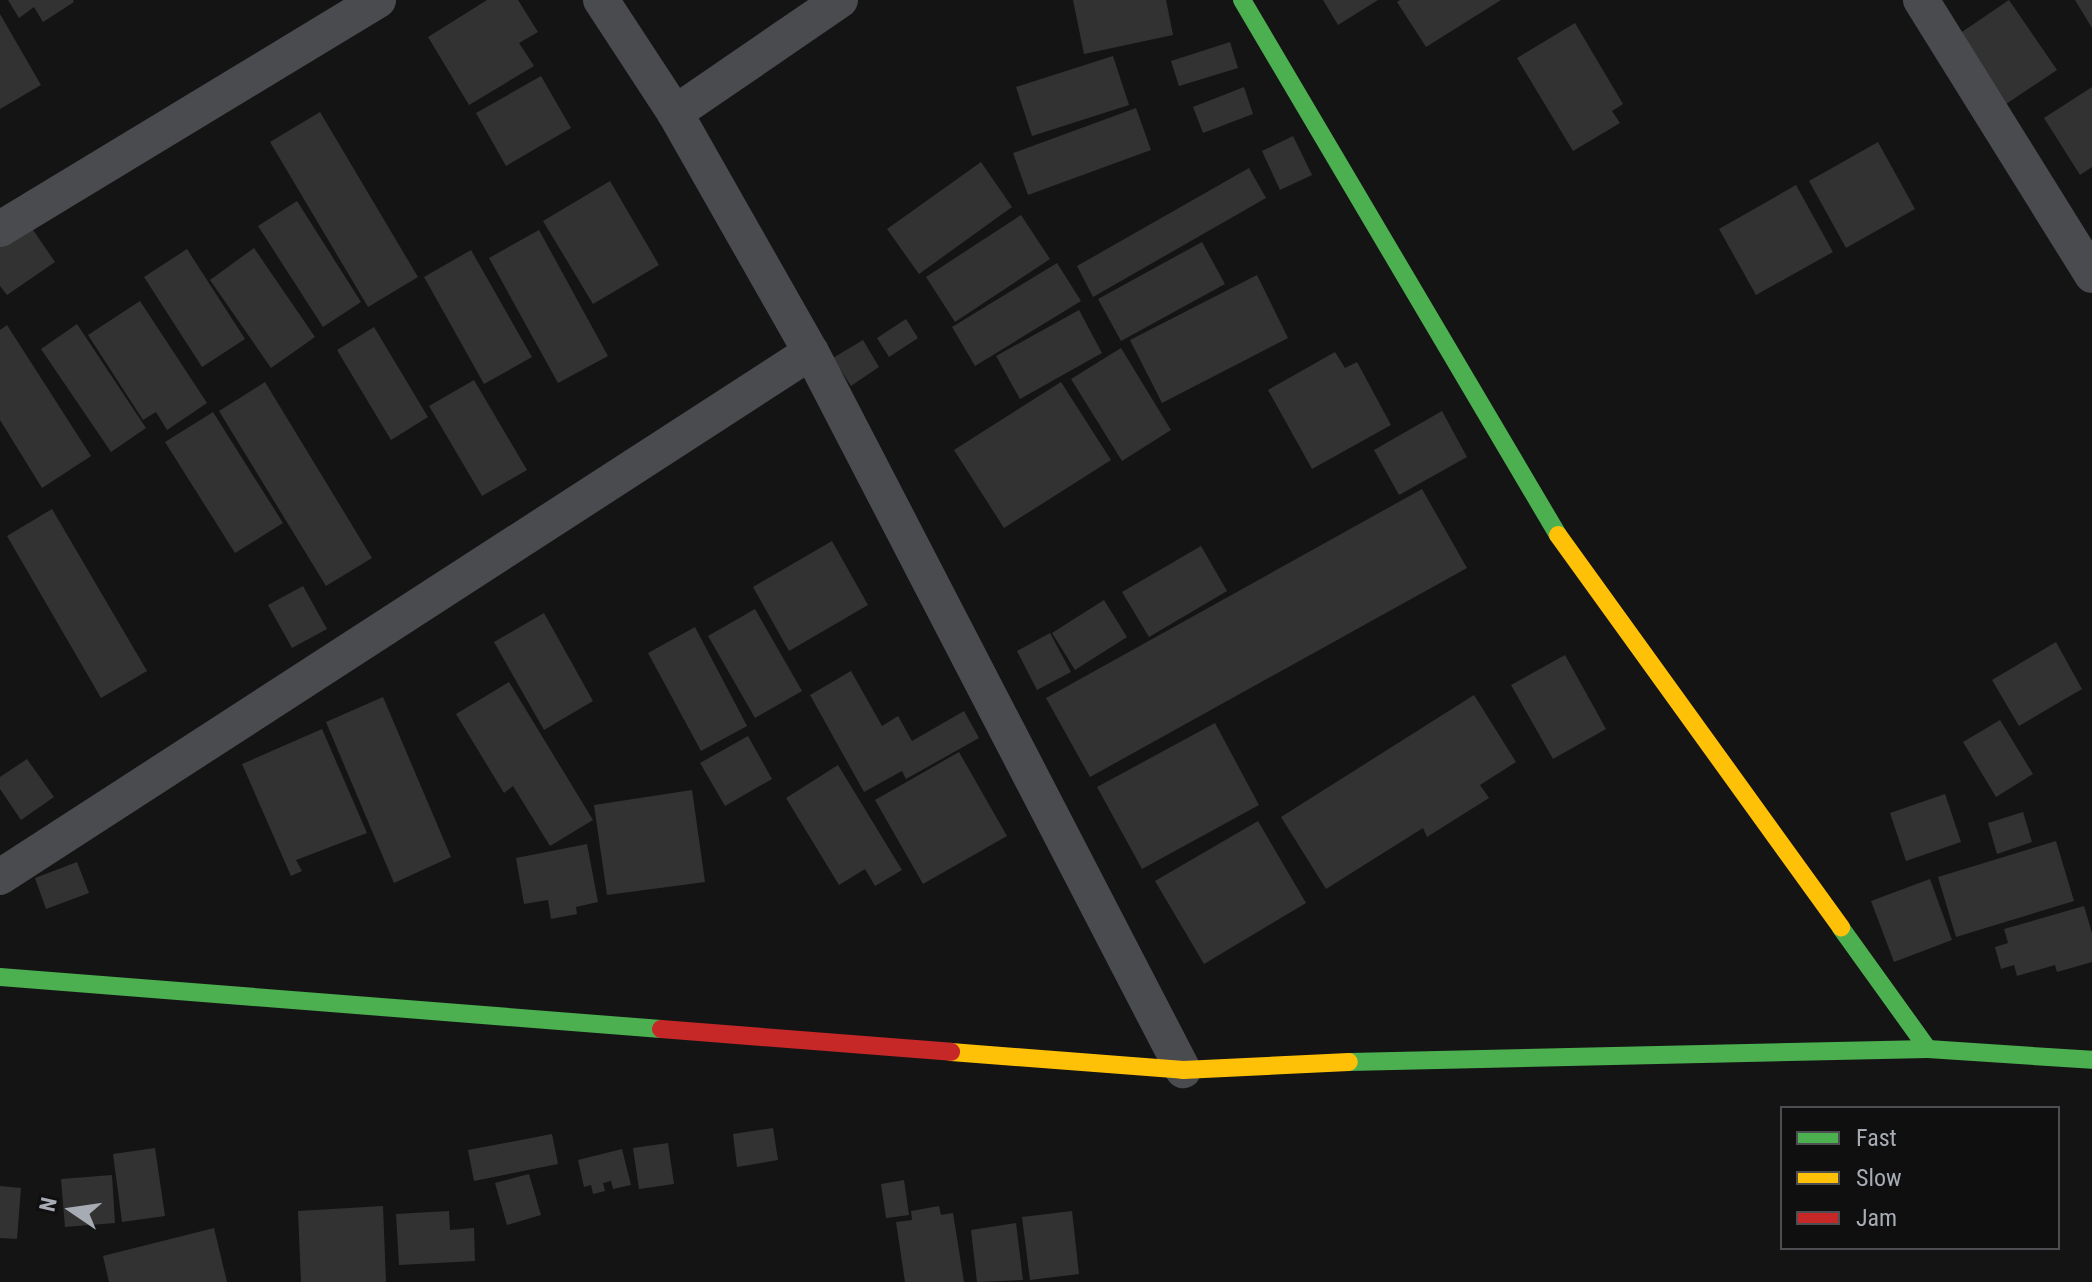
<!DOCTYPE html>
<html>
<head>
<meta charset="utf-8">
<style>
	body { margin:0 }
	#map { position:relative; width:2092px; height:1282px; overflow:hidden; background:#141414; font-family:"Roboto Condensed",sans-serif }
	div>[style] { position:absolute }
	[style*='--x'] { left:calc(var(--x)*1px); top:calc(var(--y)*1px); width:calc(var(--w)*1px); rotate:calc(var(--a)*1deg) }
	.building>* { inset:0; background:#323232 }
	.street>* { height:36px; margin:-18px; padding:0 18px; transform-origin:18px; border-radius:18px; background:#4a4b4e }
	.fast>* { height:18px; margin:-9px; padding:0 9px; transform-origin:9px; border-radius:9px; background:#4caf50 }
	.slow>* { height:18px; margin:-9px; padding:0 9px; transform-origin:9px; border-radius:9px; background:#ffc107 }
	.jam>* { height:18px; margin:-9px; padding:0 9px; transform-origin:9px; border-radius:9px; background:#c62828 }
	span { translate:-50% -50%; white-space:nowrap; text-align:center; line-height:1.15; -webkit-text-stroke:7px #0f0f10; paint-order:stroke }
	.legend { position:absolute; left:1780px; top:1106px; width:280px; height:144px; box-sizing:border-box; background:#0f0f10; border:2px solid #4c4e52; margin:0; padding:10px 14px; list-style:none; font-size:24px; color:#a7acb4 }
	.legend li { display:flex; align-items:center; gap:16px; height:40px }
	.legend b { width:40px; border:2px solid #4c4e52 }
	.north { position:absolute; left:32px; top:1170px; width:80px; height:80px; -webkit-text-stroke:6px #0f0f10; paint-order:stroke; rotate:283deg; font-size:22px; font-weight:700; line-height:32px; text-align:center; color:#a7acb4 }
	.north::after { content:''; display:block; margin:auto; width:28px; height:36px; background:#a7acb4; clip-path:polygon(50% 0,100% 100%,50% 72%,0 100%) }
</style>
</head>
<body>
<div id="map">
	<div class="building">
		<i style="clip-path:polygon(8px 0,73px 0,74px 2px,43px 22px,34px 7px,19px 18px)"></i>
		<i style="clip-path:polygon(487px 0,518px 0,538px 32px,519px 43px,534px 66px,469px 105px,428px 37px)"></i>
		<i style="clip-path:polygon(1073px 0,1166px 0,1173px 35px,1084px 54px)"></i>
		<i style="clip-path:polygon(1323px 0,1378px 0,1338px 25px)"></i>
		<i style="clip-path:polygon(1400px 0,1501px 0,1426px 47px,1397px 2px)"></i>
		<i style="clip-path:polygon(2009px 0,2057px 70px,2000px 108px,1953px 38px)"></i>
		<i style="clip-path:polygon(2075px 0,2092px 0,2092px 28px)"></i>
		<i style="clip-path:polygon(0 14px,41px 85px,0 109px)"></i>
		<i style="clip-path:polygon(1575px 23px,1623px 104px,1612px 111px,1620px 123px,1573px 151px,1517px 58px)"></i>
		<i style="clip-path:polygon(1230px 42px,1238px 68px,1179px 86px,1171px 61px)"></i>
		<i style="clip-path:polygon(1113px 56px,1129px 105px,1032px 136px,1016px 87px)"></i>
		<i style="clip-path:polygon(541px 76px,571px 128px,506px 166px,476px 113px)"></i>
		<i style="clip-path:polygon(1244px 87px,1253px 114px,1203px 133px,1193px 107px)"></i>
		<i style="clip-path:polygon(2092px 87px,2092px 167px,2080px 175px,2044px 118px)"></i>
		<i style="clip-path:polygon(1136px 108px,1151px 150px,1028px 195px,1013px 153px)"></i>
		<i style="clip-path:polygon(320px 112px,418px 277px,368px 307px,270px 142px)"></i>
		<i style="clip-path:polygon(1293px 136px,1312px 175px,1280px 190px,1262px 151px)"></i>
		<i style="clip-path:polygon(1878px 142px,1915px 209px,1846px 248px,1809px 181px)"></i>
		<i style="clip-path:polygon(981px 162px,1012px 207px,919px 274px,887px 229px)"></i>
		<i style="clip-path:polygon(1249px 168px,1266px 198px,1093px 297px,1077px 266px)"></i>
		<i style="clip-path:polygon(610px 181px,659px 265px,593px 304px,543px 221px)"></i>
		<i style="clip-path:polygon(1796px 185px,1833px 252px,1756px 295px,1719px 229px)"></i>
		<i style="clip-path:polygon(297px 201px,361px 302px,323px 327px,258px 226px)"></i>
		<i style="clip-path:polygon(1021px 215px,1050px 259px,955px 322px,926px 277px)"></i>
		<i style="clip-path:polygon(29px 224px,55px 262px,7px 295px,0 286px,0 245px)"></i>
		<i style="clip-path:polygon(539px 230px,608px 356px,558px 383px,489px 258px)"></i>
		<i style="clip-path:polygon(1202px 242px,1225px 284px,1121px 341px,1098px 299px)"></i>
		<i style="clip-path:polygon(254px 248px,315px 337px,271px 368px,210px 280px)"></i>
		<i style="clip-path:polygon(187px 249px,245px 339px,202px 367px,144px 277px)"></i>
		<i style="clip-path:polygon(471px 250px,532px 357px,484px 384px,424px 277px)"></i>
		<i style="clip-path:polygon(1057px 263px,1081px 301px,975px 366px,952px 327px)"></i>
		<i style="clip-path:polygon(1257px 275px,1288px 338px,1162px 403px,1130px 340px)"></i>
		<i style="clip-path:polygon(140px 301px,207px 403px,167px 430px,156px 412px,143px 420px,88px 335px)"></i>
		<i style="clip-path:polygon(1079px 310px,1102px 353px,1020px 399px,996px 356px)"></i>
		<i style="clip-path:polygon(906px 319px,918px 338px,889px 357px,877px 338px)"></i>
		<i style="clip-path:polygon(77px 324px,146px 428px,111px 452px,41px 349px)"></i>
		<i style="clip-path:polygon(7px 325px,91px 456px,42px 488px,0 420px,0 330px)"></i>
		<i style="clip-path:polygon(374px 327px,428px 417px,391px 440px,337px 350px)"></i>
		<i style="clip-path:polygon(863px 340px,879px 367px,851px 386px,833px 358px)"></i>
		<i style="clip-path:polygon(1121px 348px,1171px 430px,1122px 461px,1071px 379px)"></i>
		<i style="clip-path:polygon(1335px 352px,1345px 368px,1357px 362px,1391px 425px,1312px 469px,1268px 390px)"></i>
		<i style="clip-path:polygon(474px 380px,527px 470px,482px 496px,429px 406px)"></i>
		<i style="clip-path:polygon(265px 382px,372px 558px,326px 586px,219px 411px)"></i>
		<i style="clip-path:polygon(1061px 382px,1111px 460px,1004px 528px,954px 450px)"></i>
		<i style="clip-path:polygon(1442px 411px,1467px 457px,1399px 495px,1374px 450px)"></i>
		<i style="clip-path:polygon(213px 412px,283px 523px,235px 553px,165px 442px)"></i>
		<i style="clip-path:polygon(1422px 489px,1467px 568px,1090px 777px,1046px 698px)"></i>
		<i style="clip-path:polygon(52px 509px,147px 671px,101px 698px,7px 536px)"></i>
		<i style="clip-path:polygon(832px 541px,868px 605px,789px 651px,753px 587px)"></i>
		<i style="clip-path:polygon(1201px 546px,1227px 591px,1149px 637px,1122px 592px)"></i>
		<i style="clip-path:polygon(303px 586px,327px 629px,292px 648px,268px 605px)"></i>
		<i style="clip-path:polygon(1104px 600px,1127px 637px,1075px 670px,1052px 633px)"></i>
		<i style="clip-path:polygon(755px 609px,802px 691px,755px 718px,708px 636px)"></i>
		<i style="clip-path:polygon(544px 613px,593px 701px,544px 730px,494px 642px)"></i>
		<i style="clip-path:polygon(695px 627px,747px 726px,701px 751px,648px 653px)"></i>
		<i style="clip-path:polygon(1050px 633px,1071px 672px,1037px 690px,1017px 651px)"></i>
		<i style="clip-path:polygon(2056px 642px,2082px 689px,2019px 726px,1992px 680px)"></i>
		<i style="clip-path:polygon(1565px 655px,1606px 729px,1553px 759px,1511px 685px)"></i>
		<i style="clip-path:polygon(851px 671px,882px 726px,898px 716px,912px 741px,964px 711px,979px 738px,906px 779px,902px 771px,864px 792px,810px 695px)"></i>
		<i style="clip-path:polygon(509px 682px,593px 820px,550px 846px,513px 786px,504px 793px,456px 714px)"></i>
		<i style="clip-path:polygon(1474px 695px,1516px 762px,1480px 785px,1489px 798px,1427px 837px,1423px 828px,1326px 889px,1281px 817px)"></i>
		<i style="clip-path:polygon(383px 697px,451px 857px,394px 883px,326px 722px)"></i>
		<i style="clip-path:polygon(2000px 720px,2033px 774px,1996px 797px,1963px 742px)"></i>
		<i style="clip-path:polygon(1215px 723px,1259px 805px,1142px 869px,1097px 787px)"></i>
		<i style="clip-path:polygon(322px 729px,367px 833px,296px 860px,302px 871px,291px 876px,242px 764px)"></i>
		<i style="clip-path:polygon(748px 736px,772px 779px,725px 806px,700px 763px)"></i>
		<i style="clip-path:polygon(959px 752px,1007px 836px,923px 884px,875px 800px)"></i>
		<i style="clip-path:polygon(27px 759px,54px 797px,21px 820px,0 789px,0 777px)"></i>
		<i style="clip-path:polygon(838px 765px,902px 870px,875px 886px,865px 869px,839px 885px,786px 798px)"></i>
		<i style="clip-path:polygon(692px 790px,705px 882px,607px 895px,594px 805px)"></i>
		<i style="clip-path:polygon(1945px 794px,1961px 842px,1906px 861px,1890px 813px)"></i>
		<i style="clip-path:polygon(2023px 812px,2032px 842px,1997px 854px,1988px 823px)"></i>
		<i style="clip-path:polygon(1258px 821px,1306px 903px,1204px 964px,1155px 881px)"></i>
		<i style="clip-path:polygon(2056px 841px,2074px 901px,1956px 937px,1938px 877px)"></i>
		<i style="clip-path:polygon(587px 844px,598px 902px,576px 907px,577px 914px,551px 919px,548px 900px,524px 904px,516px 858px)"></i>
		<i style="clip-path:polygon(77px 862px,89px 893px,46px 909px,35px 878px)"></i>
		<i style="clip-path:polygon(1930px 879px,1952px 940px,1894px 962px,1871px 901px)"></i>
		<i style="clip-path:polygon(2084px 906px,2092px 933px,2092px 962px,2057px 972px,2055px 965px,2017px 976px,2014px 965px,2001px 969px,1995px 947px,2008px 943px,2004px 929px)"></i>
		<i style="clip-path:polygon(773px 1128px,778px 1160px,737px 1167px,733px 1134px)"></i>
		<i style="clip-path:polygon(552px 1134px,558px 1164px,474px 1181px,468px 1150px)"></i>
		<i style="clip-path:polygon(668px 1143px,674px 1184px,639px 1189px,633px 1148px)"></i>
		<i style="clip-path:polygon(155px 1148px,165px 1216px,122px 1222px,113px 1154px)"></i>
		<i style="clip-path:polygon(622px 1149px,631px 1185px,613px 1189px,611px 1181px,603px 1183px,605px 1191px,593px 1194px,591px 1185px,584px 1187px,578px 1160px)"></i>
		<i style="clip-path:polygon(529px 1174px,541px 1215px,507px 1225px,495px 1183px)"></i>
		<i style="clip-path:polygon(112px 1175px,115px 1223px,65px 1227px,61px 1179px)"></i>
		<i style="clip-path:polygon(904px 1180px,909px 1215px,886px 1218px,881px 1184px)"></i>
		<i style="clip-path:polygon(0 1186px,21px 1188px,17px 1239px,0 1238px)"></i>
		<i style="clip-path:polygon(383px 1206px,386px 1282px,301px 1282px,298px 1211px)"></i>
		<i style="clip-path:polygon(939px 1206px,941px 1215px,953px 1213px,964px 1282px,905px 1282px,896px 1222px,912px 1220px,911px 1211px)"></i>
		<i style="clip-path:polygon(449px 1211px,450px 1230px,474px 1228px,475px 1261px,399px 1265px,396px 1214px)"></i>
		<i style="clip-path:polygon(1072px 1211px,1079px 1274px,1030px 1280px,1022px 1217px)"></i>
		<i style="clip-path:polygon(1016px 1223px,1023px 1280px,977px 1282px,971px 1230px)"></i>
		<i style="clip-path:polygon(214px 1228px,227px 1282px,109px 1282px,103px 1256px)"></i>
	</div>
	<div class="street">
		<i style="--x:601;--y:0;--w:135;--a:56.8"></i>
		<i style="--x:675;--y:113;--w:275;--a:60.4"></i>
		<i style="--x:811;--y:352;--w:809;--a:62.61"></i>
		<i style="--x:1921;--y:0;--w:324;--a:58.1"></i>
		<i style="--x:675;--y:113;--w:200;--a:-34.4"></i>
		<i style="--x:0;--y:229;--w:442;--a:-31.2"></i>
		<i style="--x:0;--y:877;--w:966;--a:-32.92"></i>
	</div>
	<div class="fast">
		<i style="--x:1242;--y:0;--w:621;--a:59.43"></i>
		<i style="--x:1841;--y:928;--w:149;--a:54.3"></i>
		<i style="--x:1928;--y:1049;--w:164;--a:3.8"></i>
		<i style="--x:0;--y:977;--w:663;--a:4.5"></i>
		<i style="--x:1349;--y:1062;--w:579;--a:-1.29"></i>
	</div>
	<div class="slow">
		<i style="--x:1558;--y:535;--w:484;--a:54.2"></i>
		<i style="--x:951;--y:1052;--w:233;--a:4.4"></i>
		<i style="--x:1183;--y:1070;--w:166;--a:-2.8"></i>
	</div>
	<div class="jam">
		<i style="--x:661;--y:1029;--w:291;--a:4.5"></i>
	</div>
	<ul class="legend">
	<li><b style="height:10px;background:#4caf50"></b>Fast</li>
	<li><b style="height:10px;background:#ffc107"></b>Slow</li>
	<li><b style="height:10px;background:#c62828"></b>Jam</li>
	</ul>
	<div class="north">N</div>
</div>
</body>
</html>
